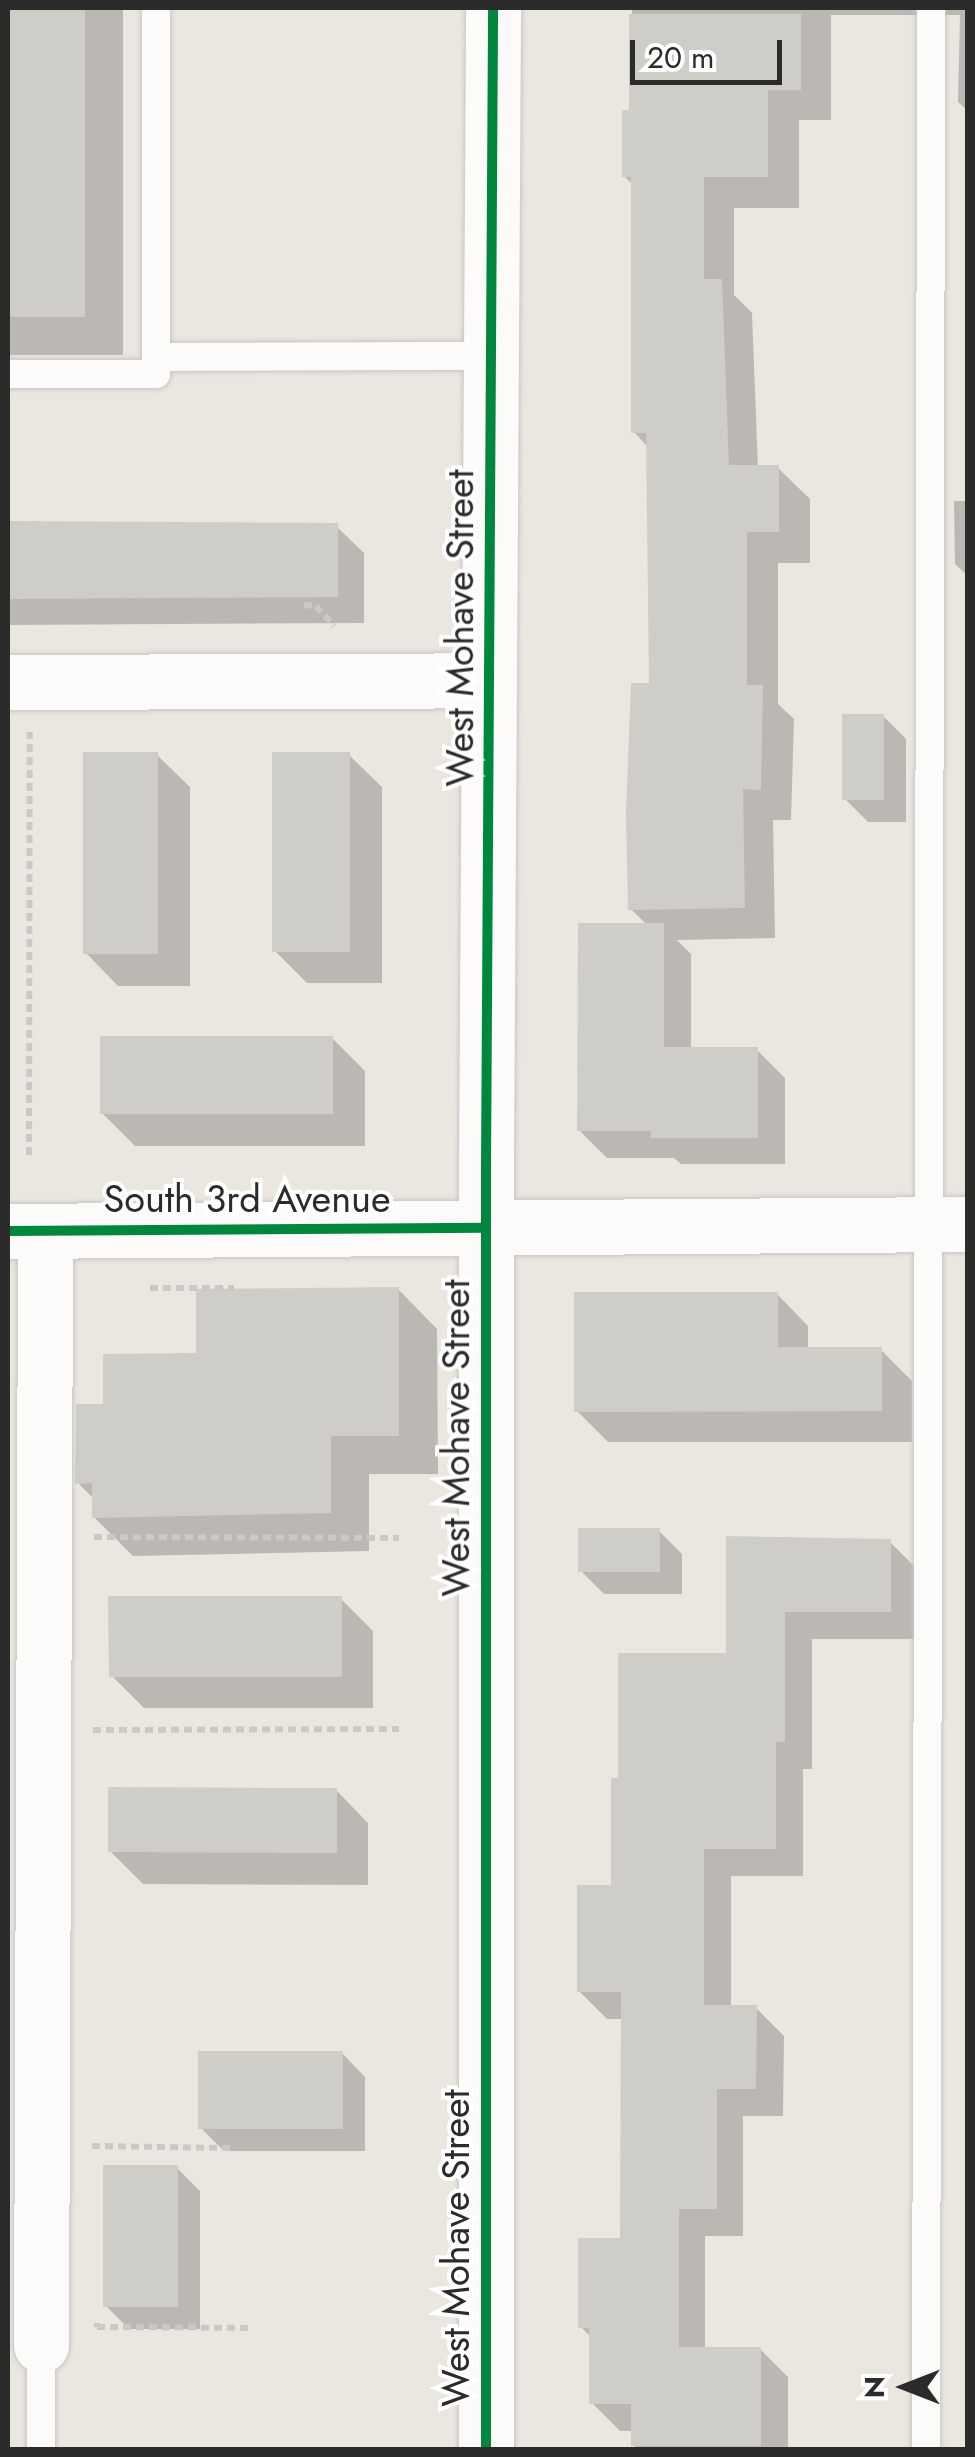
<!DOCTYPE html>
<html>
<head>
<meta charset="utf-8">
<style>
	body { margin:0 }
	#map { position:relative; width:975px; height:2457px; overflow:hidden; background:#eae7e0; font-family:Jost,sans-serif }
	div>[style] { position:absolute }
	[style*='--x'] { left:calc(var(--x)*1px); top:calc(var(--y)*1px); width:calc(var(--w)*1px); rotate:calc(var(--a)*1deg) }
	.shadow>* { inset:0; background:#0003 }
	.building>* { inset:0; background:#cecdc7 }
	.path>* { height:6px; margin-top:-3px; transform-origin:0; background:repeating-linear-gradient(90deg,#cac9c8 0 8px,transparent 0 13px) }
	.roads { filter:drop-shadow(0 0 2px #c7c6c6) drop-shadow(0 0 2px #c7c6c6) }
	.lane>* { height:28px; margin:-14px; padding:0 14px; transform-origin:14px; border-radius:14px; background:#fcfbfa }
	.street>* { height:55px; margin:-27.5px; padding:0 27.5px; transform-origin:27.5px; border-radius:27.5px; background:#fcfbfa }
	.cycleway>* { height:10px; margin:-5px; padding:0 5px; transform-origin:5px; border-radius:5px; background:#00873e }
	span { translate:-50% -50%; white-space:nowrap; text-align:center; line-height:1.15; -webkit-text-stroke:8px #fff; paint-order:stroke }
	.street-label { font-size:38px; color:#2b2b2b }
	.frame { position:absolute; inset:0; border:10px solid #2b2b2b; pointer-events:none }
	.north { position:absolute; left:855px; top:2337px; width:100px; height:100px; -webkit-text-stroke:8px #fff; paint-order:stroke; rotate:270deg; font-size:28px; font-weight:700; line-height:40px; text-align:center; color:#2b2b2b }
	.north::after { content:''; display:block; margin:auto; width:35px; height:45px; background:#2b2b2b; clip-path:polygon(50% 0,100% 100%,50% 72%,0 100%) }
	.scale { position:absolute; left:630px; top:40px; width:152px; height:45px; box-sizing:border-box; border:5px solid #2b2b2b; border-top:0; padding-left:12px; font-size:30px; line-height:35px; white-space:nowrap; color:#2b2b2b; -webkit-text-stroke:8px #fff; paint-order:stroke }
</style>
</head>
<body>
<div id="map">
	<div class="shadow">
		<i style="clip-path:polygon(8px 8px,123px 8px,123px 355px,8px 355px)"></i>
		<i style="clip-path:polygon(632px 8px,968px 8px,968px 111px,958px 102px,960px 15px,831px 15px,831px 120px,799px 120px,799px 208px,734px 208px,734px 295px,752px 313px,758px 468px,778px 468px,810px 499px,810px 563px,778px 563px,778px 704px,794px 719px,791px 820px,773px 820px,775px 938px,677px 940px,691px 954px,691px 1050px,757px 1050px,785px 1078px,785px 1164px,681px 1164px,674px 1158px,607px 1158px,579px 1130px,648px 926px,631px 909px,651px 686px,649px 448px,634px 432px,634px 186px,624px 176px,632px 113px)"></i>
		<i style="clip-path:polygon(954px 501px,968px 501px,968px 576px,955px 564px)"></i>
		<i style="clip-path:polygon(8px 523px,336px 526px,364px 553px,364px 623px,8px 625px)"></i>
		<i style="clip-path:polygon(883px 716px,906px 739px,906px 822px,868px 822px,845px 799px)"></i>
		<i style="clip-path:polygon(157px 755px,190px 787px,190px 986px,118px 986px,86px 953px)"></i>
		<i style="clip-path:polygon(349px 755px,382px 787px,382px 983px,307px 983px,275px 951px)"></i>
		<i style="clip-path:polygon(8px 783px,10px 786px,8px 986px)"></i>
		<i style="clip-path:polygon(332px 1038px,365px 1071px,365px 1146px,135px 1146px,102px 1113px)"></i>
		<i style="clip-path:polygon(398px 1289px,437px 1329px,438px 1474px,369px 1474px,369px 1551px,133px 1556px,94px 1517px,94px 1499px,78px 1483px,106px 1406px)"></i>
		<i style="clip-path:polygon(777px 1294px,808px 1326px,808px 1350px,881px 1350px,912px 1381px,912px 1442px,608px 1442px,577px 1411px)"></i>
		<i style="clip-path:polygon(659px 1531px,682px 1554px,682px 1594px,604px 1594px,581px 1571px)"></i>
		<i style="clip-path:polygon(729px 1538px,890px 1542px,918px 1570px,918px 1639px,812px 1639px,812px 1769px,803px 1769px,803px 1876px,731px 1876px,731px 2008px,756px 2008px,784px 2036px,783px 2116px,743px 2116px,743px 2236px,705px 2236px,705px 2349px,760px 2349px,788px 2377px,788px 2450px,635px 2450px,634px 2431px,620px 2431px,592px 2403px,592px 2338px,581px 2327px,622px 2240px,623px 2019px,607px 2019px,579px 1991px,613px 1888px,621px 1781px,729px 1655px)"></i>
		<i style="clip-path:polygon(341px 1599px,373px 1631px,373px 1708px,144px 1708px,112px 1676px)"></i>
		<i style="clip-path:polygon(336px 1790px,368px 1823px,368px 1885px,143px 1884px,110px 1851px)"></i>
		<i style="clip-path:polygon(342px 2053px,365px 2077px,365px 2151px,224px 2151px,201px 2128px)"></i>
		<i style="clip-path:polygon(177px 2168px,200px 2191px,200px 2329px,129px 2329px,106px 2306px)"></i>
	</div>
	<div class="building">
		<i style="clip-path:polygon(8px 8px,85px 8px,85px 317px,8px 317px)"></i>
		<i style="clip-path:polygon(629px 14px,801px 14px,801px 90px,768px 90px,768px 177px,704px 177px,704px 279px,722px 279px,729px 465px,779px 465px,779px 532px,747px 532px,747px 685px,763px 685px,761px 790px,743px 789px,745px 908px,628px 910px,626px 812px,631px 683px,649px 683px,646px 433px,631px 433px,631px 177px,622px 177px,622px 110px,629px 110px)"></i>
		<i style="clip-path:polygon(8px 521px,338px 523px,338px 597px,8px 599px)"></i>
		<i style="clip-path:polygon(842px 714px,884px 714px,884px 800px,842px 800px)"></i>
		<i style="clip-path:polygon(83px 752px,158px 752px,158px 954px,83px 954px)"></i>
		<i style="clip-path:polygon(272px 752px,350px 752px,350px 952px,272px 952px)"></i>
		<i style="clip-path:polygon(578px 923px,664px 923px,664px 1047px,758px 1047px,758px 1138px,651px 1138px,651px 1131px,577px 1131px)"></i>
		<i style="clip-path:polygon(100px 1036px,333px 1036px,333px 1114px,100px 1114px)"></i>
		<i style="clip-path:polygon(399px 1287px,399px 1436px,331px 1436px,331px 1513px,92px 1518px,92px 1483px,75px 1484px,76px 1404px,103px 1404px,103px 1354px,196px 1353px,196px 1289px)"></i>
		<i style="clip-path:polygon(574px 1292px,778px 1292px,778px 1347px,882px 1347px,882px 1411px,574px 1412px)"></i>
		<i style="clip-path:polygon(578px 1528px,660px 1528px,660px 1572px,578px 1572px)"></i>
		<i style="clip-path:polygon(726px 1536px,891px 1539px,891px 1612px,785px 1612px,785px 1742px,776px 1742px,776px 1849px,704px 1849px,704px 2005px,757px 2005px,756px 2089px,717px 2089px,717px 2209px,679px 2209px,679px 2347px,761px 2347px,761px 2446px,631px 2446px,631px 2404px,589px 2404px,589px 2328px,578px 2328px,578px 2238px,620px 2238px,621px 1992px,577px 1992px,577px 1885px,611px 1885px,611px 1778px,618px 1778px,618px 1653px,726px 1653px)"></i>
		<i style="clip-path:polygon(108px 1596px,342px 1596px,342px 1677px,109px 1677px)"></i>
		<i style="clip-path:polygon(108px 1787px,337px 1788px,337px 1853px,108px 1852px)"></i>
		<i style="clip-path:polygon(198px 2051px,343px 2051px,343px 2129px,198px 2129px)"></i>
		<i style="clip-path:polygon(103px 2165px,178px 2165px,178px 2307px,103px 2307px)"></i>
	</div>
	<div class="path">
		<i style="--x:304;--y:605;--w:12;--a:5"></i>
		<i style="--x:316;--y:606;--w:27;--a:48"></i>
		<i style="--x:29;--y:1155;--w:423;--a:-89.9"></i>
		<i style="--x:150;--y:1288;--w:84;--a:0"></i>
		<i style="--x:94;--y:1537;--w:305;--a:0.2"></i>
		<i style="--x:93;--y:1730;--w:306;--a:-0.2"></i>
		<i style="--x:92;--y:2146;--w:139;--a:0.8"></i>
		<i style="--x:97;--y:2323;--w:4;--a:90"></i>
		<i style="--x:97;--y:2327;--w:155;--a:0.4"></i>
	</div>
	<div class="roads">
		<div class="lane">
			<i style="--x:156;--y:357;--w:335;--a:-0.2"></i>
			<i style="--x:8;--y:374;--w:148;--a:0"></i>
			<i style="--x:156;--y:374;--w:366;--a:-90"></i>
			<i style="--x:41;--y:2345;--w:105;--a:90"></i>
			<i style="--x:926;--y:2450;--w:2442;--a:-89.88"></i>
		</div>
		<div class="street">
			<i style="--x:8;--y:682;--w:481;--a:-0.2"></i>
			<i style="--x:10;--y:1231;--w:958;--a:-0.42"></i>
			<i style="--x:41;--y:2345;--w:1114;--a:-89.79"></i>
			<i style="--x:486;--y:2450;--w:1282;--a:-90"></i>
			<i style="--x:486;--y:1168;--w:1160;--a:-89.65"></i>
		</div>
	</div>
	<div class="cycleway">
		<i style="--x:8;--y:1231;--w:478;--a:-0.4"></i>
		<i style="--x:486;--y:2450;--w:1282;--a:-90"></i>
		<i style="--x:486;--y:1168;--w:1160;--a:-89.65"></i>
	</div>
	<div class="street-label">
		<span style="left:460px;top:628px;rotate:-90deg">West Mohave Street</span>
		<span style="left:247px;top:1199px">South 3rd Avenue</span>
		<span style="left:456px;top:1438px;rotate:-90deg">West Mohave Street</span>
		<span style="left:456px;top:2248px;rotate:-90deg">West Mohave Street</span>
	</div>
	<div class="frame"></div>
	<div class="north">N</div>
	<div class="scale">20 m</div>
</div>
</body>
</html>
